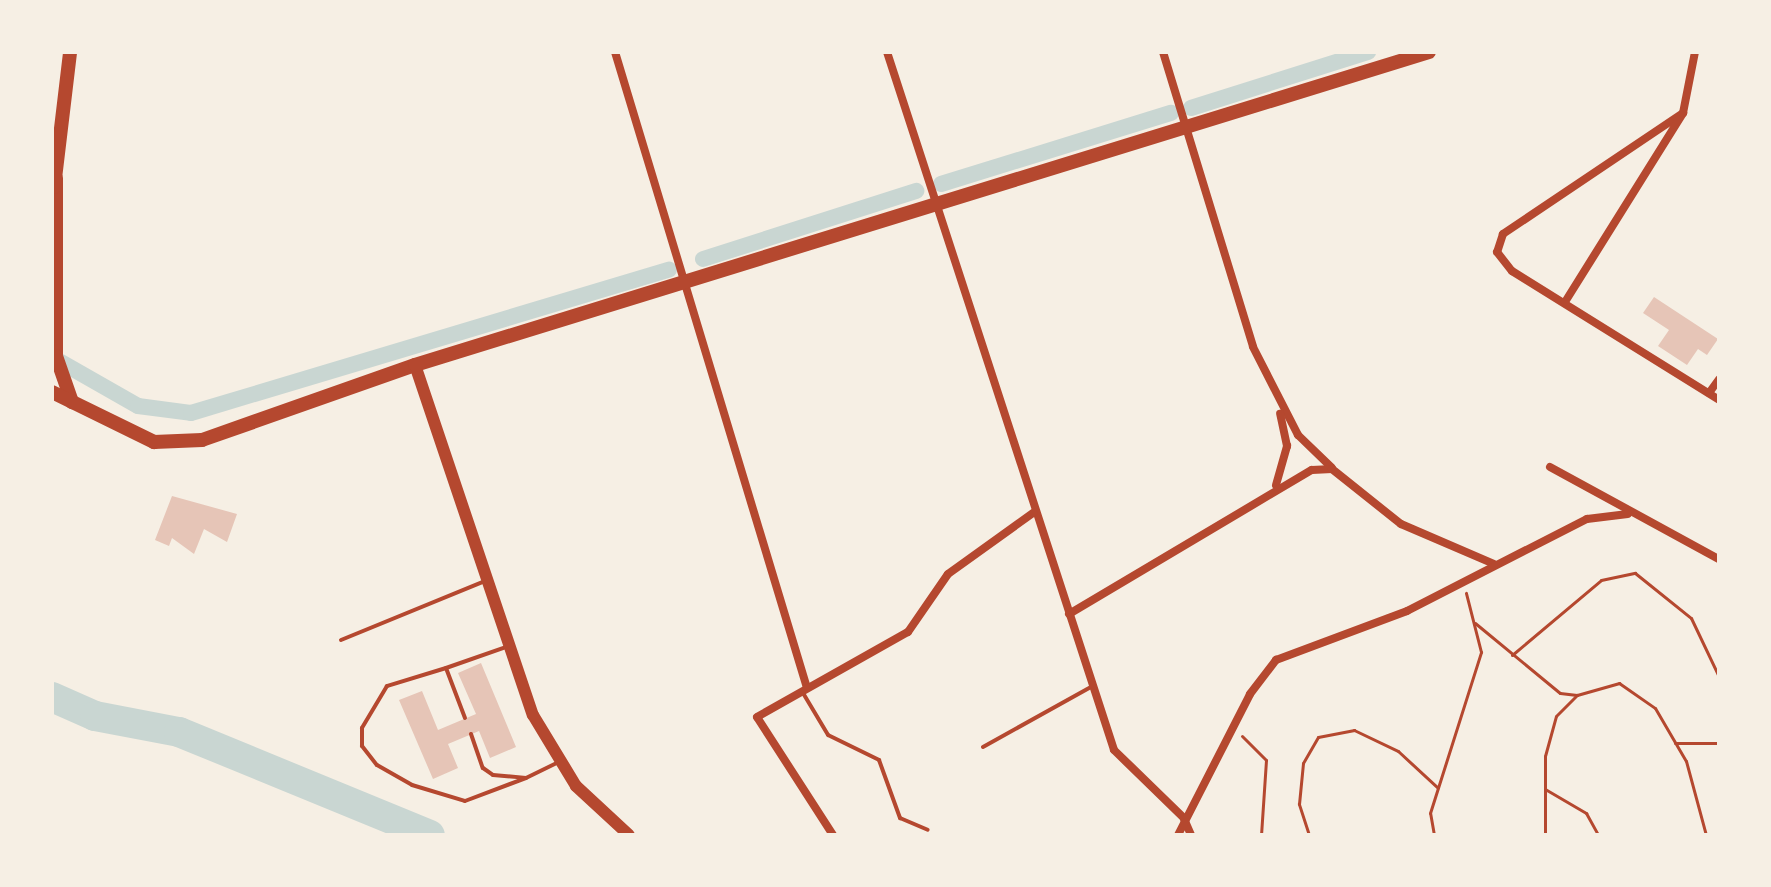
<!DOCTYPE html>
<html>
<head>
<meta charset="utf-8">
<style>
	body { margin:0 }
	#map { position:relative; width:1771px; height:887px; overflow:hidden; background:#f6efe4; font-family:Georgia,serif }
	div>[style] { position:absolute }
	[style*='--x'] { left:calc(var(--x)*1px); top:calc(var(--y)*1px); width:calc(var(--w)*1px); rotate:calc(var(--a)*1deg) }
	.canal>* { height:16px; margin:-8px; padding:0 8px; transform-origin:8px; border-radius:8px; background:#c9d6d2 }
	.river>* { height:30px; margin:-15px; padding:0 15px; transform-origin:15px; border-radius:15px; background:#c9d6d2 }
	.building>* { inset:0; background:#e6c5b7 }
	.path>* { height:3px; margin:-1.5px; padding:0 1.5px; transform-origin:1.5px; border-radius:1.5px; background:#b5482f }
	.service>* { height:4px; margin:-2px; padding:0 2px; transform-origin:2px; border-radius:2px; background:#b5482f }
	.minor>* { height:8px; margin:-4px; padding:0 4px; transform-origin:4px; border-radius:4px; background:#b5482f }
	.secondary>* { height:12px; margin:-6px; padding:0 6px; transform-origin:6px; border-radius:6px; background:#b5482f }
	.primary>* { height:14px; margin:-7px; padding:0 7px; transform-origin:7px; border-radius:7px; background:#b5482f }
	span { translate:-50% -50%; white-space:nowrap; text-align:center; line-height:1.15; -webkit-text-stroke:8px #f6efe4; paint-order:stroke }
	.frame { position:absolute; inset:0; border:54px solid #f6efe4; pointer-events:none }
</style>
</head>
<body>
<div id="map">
	<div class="canal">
		<i style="--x:1191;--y:108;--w:186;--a:-17.6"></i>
		<i style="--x:941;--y:184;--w:241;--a:-17.2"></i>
		<i style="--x:703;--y:259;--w:224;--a:-17.7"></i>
		<i style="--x:52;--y:357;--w:99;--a:29.7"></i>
		<i style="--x:138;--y:406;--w:53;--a:7.5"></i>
		<i style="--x:191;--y:413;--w:499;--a:-16.7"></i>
	</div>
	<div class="river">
		<i style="--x:52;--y:697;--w:47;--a:23.8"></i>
		<i style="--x:95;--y:716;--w:86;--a:10.8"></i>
		<i style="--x:179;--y:732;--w:271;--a:22.3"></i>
	</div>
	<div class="building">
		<i style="clip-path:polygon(1654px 297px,1718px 339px,1707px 355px,1698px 349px,1687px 365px,1658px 346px,1669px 330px,1643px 313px)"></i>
		<i style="clip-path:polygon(172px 496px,237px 514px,227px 542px,204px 529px,194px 554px,172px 538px,169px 546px,155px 540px)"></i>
		<i style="clip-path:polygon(481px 663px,516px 747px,490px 758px,479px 731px,448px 744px,458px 768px,433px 779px,399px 700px,422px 691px,438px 730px,476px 714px,458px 673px)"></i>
	</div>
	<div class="path">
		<i style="--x:1475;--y:623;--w:110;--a:39.5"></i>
		<i style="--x:1560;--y:693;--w:17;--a:7"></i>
		<i style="--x:1512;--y:655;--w:116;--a:-40.1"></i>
		<i style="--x:1601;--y:580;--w:35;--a:-12"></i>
		<i style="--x:1635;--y:573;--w:72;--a:38.8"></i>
		<i style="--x:1691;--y:618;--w:65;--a:64.6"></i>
		<i style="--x:1242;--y:736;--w:34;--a:45"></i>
		<i style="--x:1266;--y:760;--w:75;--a:93.8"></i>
		<i style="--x:1675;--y:743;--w:44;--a:0"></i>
		<i style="--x:1545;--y:789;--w:48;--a:30.3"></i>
		<i style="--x:1586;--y:813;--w:25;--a:61"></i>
		<i style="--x:1309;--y:835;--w:33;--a:-108"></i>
		<i style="--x:1299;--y:804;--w:41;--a:-84.4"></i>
		<i style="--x:1303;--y:763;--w:30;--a:-60"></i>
		<i style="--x:1318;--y:737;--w:37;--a:-11"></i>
		<i style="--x:1354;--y:730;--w:49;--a:25.5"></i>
		<i style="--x:1398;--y:751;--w:54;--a:42.8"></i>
		<i style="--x:1434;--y:835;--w:22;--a:-100"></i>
		<i style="--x:1430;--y:813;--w:169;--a:-72.4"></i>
		<i style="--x:1481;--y:652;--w:61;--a:-104.3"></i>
		<i style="--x:1545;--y:835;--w:79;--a:-90"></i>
		<i style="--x:1545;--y:756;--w:41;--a:-74.6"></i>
		<i style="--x:1556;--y:716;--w:30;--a:-45"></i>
		<i style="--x:1577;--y:695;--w:44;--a:-15.9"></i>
		<i style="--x:1619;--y:683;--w:44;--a:34.8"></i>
		<i style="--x:1655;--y:708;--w:61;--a:59.7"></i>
		<i style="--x:1686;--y:761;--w:77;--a:74.9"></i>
	</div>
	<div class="service">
		<i style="--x:341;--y:640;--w:158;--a:-22.3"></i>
		<i style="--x:446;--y:668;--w:62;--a:163"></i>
		<i style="--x:387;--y:686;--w:49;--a:120.8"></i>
		<i style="--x:362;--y:728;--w:18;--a:90"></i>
		<i style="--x:362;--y:746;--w:24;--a:52"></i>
		<i style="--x:377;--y:765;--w:40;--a:29.7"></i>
		<i style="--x:412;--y:785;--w:55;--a:16.8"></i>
		<i style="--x:465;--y:801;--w:65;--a:-20.7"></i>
		<i style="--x:803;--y:693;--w:49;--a:59.2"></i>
		<i style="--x:828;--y:735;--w:57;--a:26.1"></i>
		<i style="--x:879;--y:760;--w:62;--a:70.1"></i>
		<i style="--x:900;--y:818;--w:30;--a:23"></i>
		<i style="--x:465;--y:718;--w:53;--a:-110.8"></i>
		<i style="--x:446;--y:668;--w:64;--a:-19.3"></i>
		<i style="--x:471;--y:734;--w:36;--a:71"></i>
		<i style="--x:483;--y:768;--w:12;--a:35"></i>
		<i style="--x:493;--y:775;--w:33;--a:5"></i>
		<i style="--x:526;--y:778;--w:37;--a:-26"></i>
		<i style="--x:983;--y:747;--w:124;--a:-29.1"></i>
	</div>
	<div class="minor">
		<i style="--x:615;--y:52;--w:664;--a:73.2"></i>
		<i style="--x:887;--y:52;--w:734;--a:71.98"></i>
		<i style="--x:1114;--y:750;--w:98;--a:44.2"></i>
		<i style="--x:1163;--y:52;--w:308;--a:73"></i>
		<i style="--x:1253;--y:347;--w:99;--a:62.9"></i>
		<i style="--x:1298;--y:435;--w:47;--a:44.1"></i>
		<i style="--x:1683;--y:113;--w:217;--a:146.1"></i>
		<i style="--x:1503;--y:234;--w:19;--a:108"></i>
		<i style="--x:1497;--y:252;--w:24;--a:52"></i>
		<i style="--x:1512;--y:271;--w:244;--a:31.9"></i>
		<i style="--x:1565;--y:302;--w:223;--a:-58"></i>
		<i style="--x:1683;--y:113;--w:62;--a:-78.9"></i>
		<i style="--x:1709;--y:393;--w:17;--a:-54"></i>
		<i style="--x:1550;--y:467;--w:192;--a:28.6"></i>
		<i style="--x:1276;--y:485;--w:41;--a:-74.2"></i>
		<i style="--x:1287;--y:446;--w:33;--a:-102"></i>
		<i style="--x:1069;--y:614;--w:282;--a:-30.7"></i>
		<i style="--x:1312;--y:470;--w:20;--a:-3"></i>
		<i style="--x:1332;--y:469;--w:88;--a:38.6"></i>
		<i style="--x:1401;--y:524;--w:101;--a:23.3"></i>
		<i style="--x:1184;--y:819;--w:17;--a:66"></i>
		<i style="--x:833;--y:835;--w:140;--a:-122.8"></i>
		<i style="--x:757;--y:717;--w:173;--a:-29.4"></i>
		<i style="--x:908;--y:632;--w:70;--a:-55.4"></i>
		<i style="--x:948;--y:574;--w:105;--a:-35.7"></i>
		<i style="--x:1178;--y:835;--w:158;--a:-62.9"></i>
		<i style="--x:1250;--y:694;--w:43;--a:-52.6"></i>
		<i style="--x:1276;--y:660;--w:140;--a:-20.5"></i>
		<i style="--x:1407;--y:611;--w:202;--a:-27.1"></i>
		<i style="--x:1587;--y:519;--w:41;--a:-7"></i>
	</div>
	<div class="secondary">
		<i style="--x:415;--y:365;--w:369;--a:71.4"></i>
		<i style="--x:533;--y:715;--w:83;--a:58.8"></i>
		<i style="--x:576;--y:786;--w:72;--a:42.8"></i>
	</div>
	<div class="primary">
		<i style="--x:56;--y:178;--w:178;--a:90"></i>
		<i style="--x:56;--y:356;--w:49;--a:70.8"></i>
		<i style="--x:54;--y:187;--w:136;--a:-83.2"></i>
		<i style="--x:52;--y:392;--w:114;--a:26.1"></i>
		<i style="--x:154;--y:442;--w:48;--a:-2.4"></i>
		<i style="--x:202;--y:440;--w:226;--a:-19.4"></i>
		<i style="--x:415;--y:365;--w:1061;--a:-17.15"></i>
	</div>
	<div class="frame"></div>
</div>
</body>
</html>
